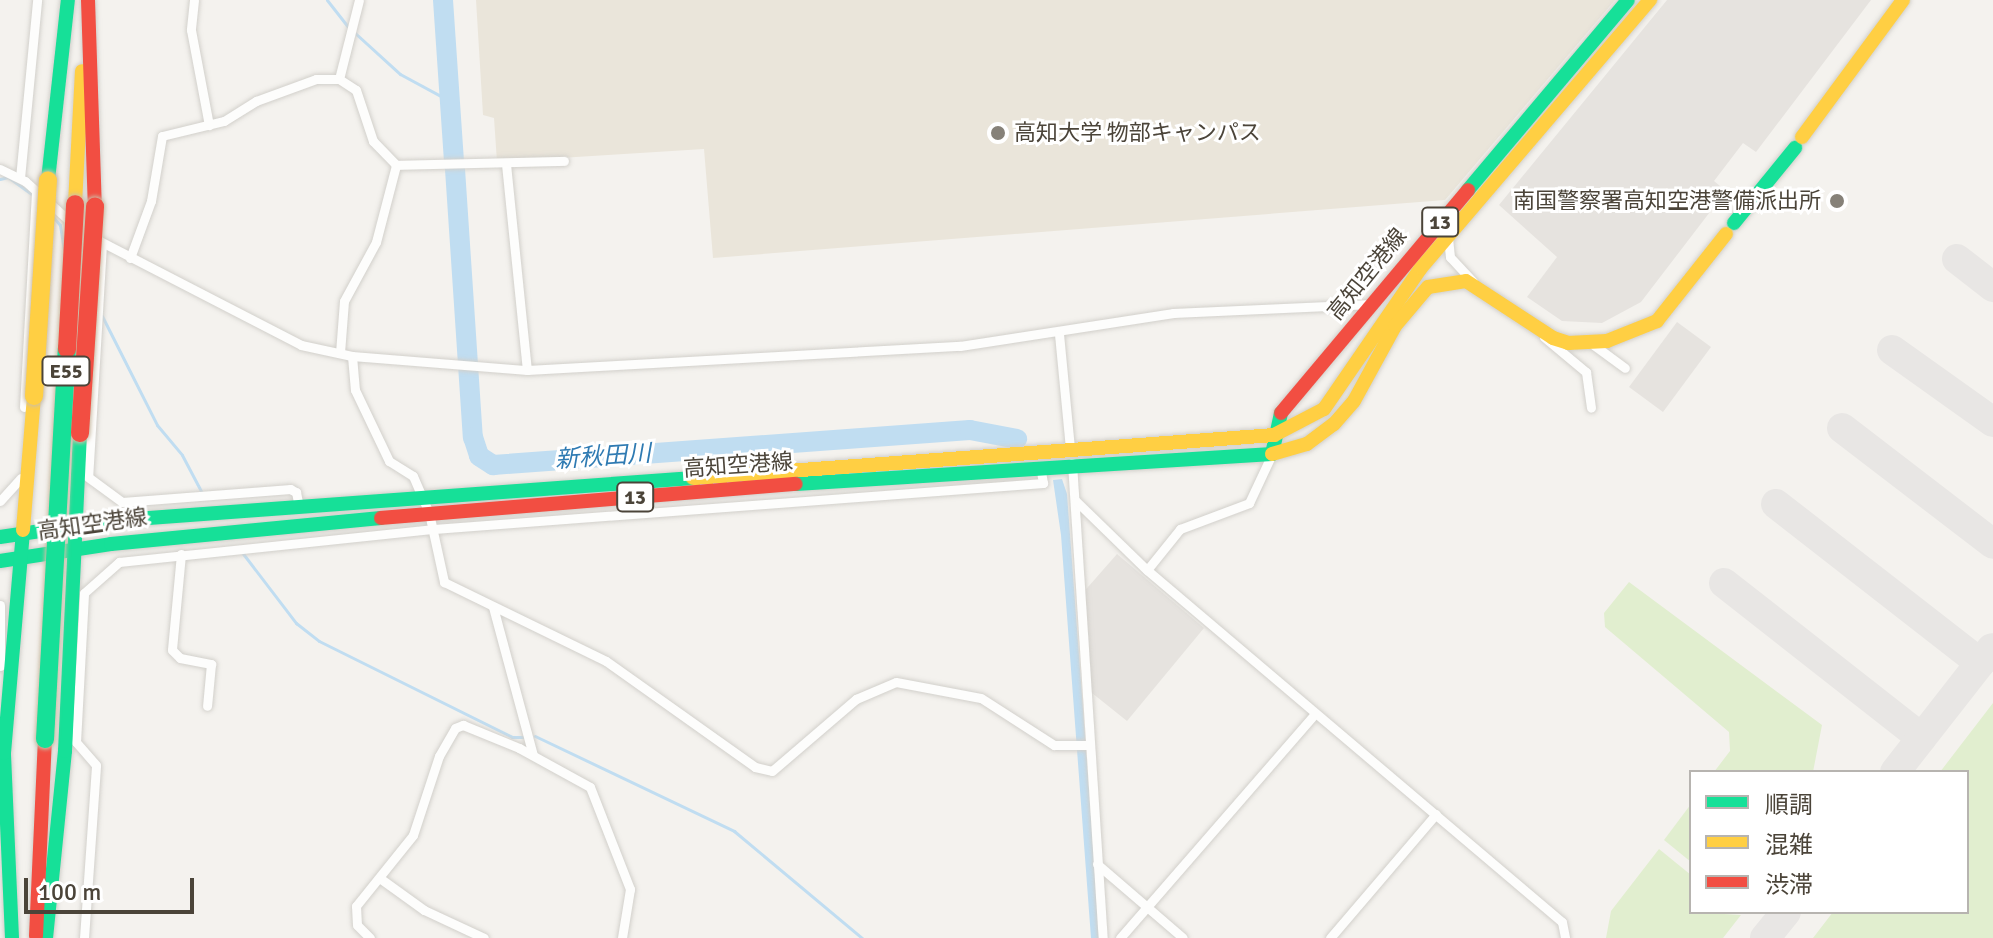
<!DOCTYPE html>
<html>
<head>
<meta charset="utf-8">
<style>
	body { margin:0 }
	#map { position:relative; width:1993px; height:938px; overflow:hidden; background:#f4f2ee; font-family:Signika,"Noto Sans JP",sans-serif }
	div>[style] { position:absolute }
	[style*='--x'] { left:calc(var(--x)*1px); top:calc(var(--y)*1px); width:calc(var(--w)*1px); rotate:calc(var(--a)*1deg) }
	.education>* { inset:0; background:#eae5da }
	.green>* { inset:0; background:#e1eecf }
	.parking>* { inset:0; background:#e6e3df }
	.water>* { inset:0; background:#c0ddf1 }
	.stream>* { height:3px; margin:-1.5px; padding:0 1.5px; transform-origin:1.5px; border-radius:1.5px; background:#c0ddf1 }
	.river>* { height:20px; margin:-10px; padding:0 10px; transform-origin:10px; border-radius:10px; background:#c0ddf1 }
	.taxiway>* { height:30px; margin:-15px; padding:0 15px; transform-origin:15px; border-radius:15px; background:#e8e6e4 }
	.roads { filter:drop-shadow(0 0 2px #d2d0cb) drop-shadow(0 0 2px #d2d0cb) }
	.street>* { height:9px; margin:-4.5px; padding:0 4.5px; transform-origin:4.5px; border-radius:4.5px; background:#fdfdfc }
	.fast>* { height:14px; margin:-7px; padding:0 7px; transform-origin:7px; border-radius:7px; background:#16e098 }
	.slow>* { height:14px; margin:-7px; padding:0 7px; transform-origin:7px; border-radius:7px; background:#ffcf43 }
	.jam>* { height:14px; margin:-7px; padding:0 7px; transform-origin:7px; border-radius:7px; background:#f24e42 }
	.bridges { filter:drop-shadow(0 0 2px #ccbfa9) drop-shadow(0 0 2px #ccbfa9) }
	.fast-bridge>* { height:18px; margin:-9px; padding:0 9px; transform-origin:9px; border-radius:9px; background:#16e098 }
	.slow-bridge>* { height:18px; margin:-9px; padding:0 9px; transform-origin:9px; border-radius:9px; background:#ffcf43 }
	.jam-bridge>* { height:18px; margin:-9px; padding:0 9px; transform-origin:9px; border-radius:9px; background:#f24e42 }
	.dots>* { width:22px; height:22px; translate:-50% -50%; box-sizing:border-box; border:4px solid #fff; border-radius:50% }
	span { translate:-50% -50%; white-space:nowrap; text-align:center; line-height:1.15; -webkit-text-stroke:6px #fff; paint-order:stroke }
	.shield-label span { padding:2px 6px; background:#fff; border:2px solid; border-radius:6px; -webkit-text-stroke-width:0 }
	.shield-label { font-size:20px; color:#4b4439; font-weight:700 }
	.poi-label { font-size:22px; color:#4b4439 }
	.left { translate:0 -50%; text-align:left }
	.right { translate:-100% -50%; text-align:right }
	.street-label { font-size:22px; color:#4b4439 }
	.water-label { font-size:24px; color:#2e7ab2; font-style:italic }
	.legend { position:absolute; left:1689px; top:770px; width:280px; height:144px; box-sizing:border-box; background:#fff; border:2px solid #b7b4b0; margin:0; padding:10px 14px; list-style:none; font-size:24px; color:#4b4439 }
	.legend li { display:flex; align-items:center; gap:16px; height:40px }
	.legend b { width:40px; border:2px solid #b7b4b0 }
	.scale { position:absolute; left:24px; top:878px; width:170px; height:36px; box-sizing:border-box; border:4px solid #4b4439; border-top:0; padding-left:10px; font-size:24px; line-height:28px; white-space:nowrap; color:#4b4439; -webkit-text-stroke:6px #fff; paint-order:stroke }
</style>
</head>
<body>
<div id="map">
	<div class="education">
		<i style="clip-path:polygon(476px 0,1615px 0,1445px 200px,713px 258px,704px 149px,497px 162px,494px 118px,483px 115px)"></i>
	</div>
	<div class="green">
		<i style="clip-path:polygon(1629px 582px,1822px 725px,1813px 772px,1714px 772px,1730px 751px,1729px 732px,1605px 627px,1604px 613px)"></i>
		<i style="clip-path:polygon(1993px 703px,1993px 938px,1813px 938px,1833px 912px,1967px 912px,1967px 772px,1940px 772px)"></i>
		<i style="clip-path:polygon(1691px 804px,1691px 862px,1664px 840px)"></i>
		<i style="clip-path:polygon(1659px 849px,1691px 875px,1691px 912px,1741px 915px,1723px 938px,1606px 938px,1611px 911px)"></i>
	</div>
	<div class="parking">
		<i style="clip-path:polygon(1667px 0,1871px 0,1756px 152px,1743px 143px,1714px 181px,1726px 191px,1641px 302px,1602px 323px,1562px 321px,1527px 297px,1557px 257px,1499px 205px)"></i>
		<i style="clip-path:polygon(1677px 322px,1711px 347px,1663px 412px,1629px 387px)"></i>
		<i style="clip-path:polygon(1117px 554px,1204px 628px,1127px 721px,1087px 689px,1081px 595px)"></i>
	</div>
	<div class="water">
		<i style="clip-path:polygon(1062px 479px,1067px 494px,1100px 938px,1091px 938px,1061px 535px,1053px 480px)"></i>
	</div>
	<div class="stream">
		<i style="--x:327;--y:0;--w:34;--a:52"></i>
		<i style="--x:355;--y:33;--w:61;--a:42.3"></i>
		<i style="--x:400;--y:74;--w:57;--a:28.4"></i>
		<i style="--x:0;--y:179;--w:8;--a:-14"></i>
		<i style="--x:8;--y:177;--w:32;--a:36"></i>
		<i style="--x:52;--y:216;--w:12;--a:48"></i>
		<i style="--x:60;--y:225;--w:24;--a:81"></i>
		<i style="--x:102;--y:316;--w:122;--a:63.2"></i>
		<i style="--x:157;--y:425;--w:39;--a:50"></i>
		<i style="--x:182;--y:455;--w:41;--a:62.2"></i>
		<i style="--x:241;--y:551;--w:91;--a:52.6"></i>
		<i style="--x:296;--y:623;--w:29;--a:38"></i>
		<i style="--x:319;--y:641;--w:216;--a:26.4"></i>
		<i style="--x:512;--y:737;--w:13;--a:0"></i>
		<i style="--x:535;--y:736;--w:221;--a:25.5"></i>
		<i style="--x:734;--y:831;--w:167;--a:39.9"></i>
	</div>
	<div class="river">
		<i style="--x:443;--y:0;--w:163;--a:86.1"></i>
		<i style="--x:455;--y:169;--w:269;--a:86.2"></i>
		<i style="--x:473;--y:437;--w:20;--a:72"></i>
		<i style="--x:479;--y:456;--w:17;--a:33"></i>
		<i style="--x:493;--y:465;--w:478;--a:-4.2"></i>
		<i style="--x:970;--y:430;--w:48;--a:10.8"></i>
	</div>
	<div class="taxiway">
		<i style="--x:1957;--y:259;--w:46;--a:37.9"></i>
		<i style="--x:1892;--y:350;--w:124;--a:35.5"></i>
		<i style="--x:1842;--y:428;--w:190;--a:37.5"></i>
		<i style="--x:1776;--y:504;--w:259;--a:37.9"></i>
		<i style="--x:1724;--y:583;--w:251;--a:38.1"></i>
		<i style="--x:1895;--y:772;--w:157;--a:-52"></i>
		<i style="--x:1765;--y:938;--w:33;--a:-51"></i>
	</div>
	<div class="roads">
		<div class="street">
			<i style="--x:194;--y:0;--w:30;--a:96"></i>
			<i style="--x:191;--y:30;--w:97;--a:79.3"></i>
			<i style="--x:339;--y:79;--w:81;--a:-75.8"></i>
			<i style="--x:506;--y:164;--w:207;--a:84.2"></i>
			<i style="--x:0;--y:169;--w:28;--a:26"></i>
			<i style="--x:25;--y:181;--w:64;--a:41.9"></i>
			<i style="--x:20;--y:178;--w:179;--a:-84.5"></i>
			<i style="--x:92;--y:237;--w:235;--a:27.3"></i>
			<i style="--x:301;--y:345;--w:52;--a:12.2"></i>
			<i style="--x:352;--y:356;--w:176;--a:4.6"></i>
			<i style="--x:527;--y:370;--w:434;--a:-3.2"></i>
			<i style="--x:960;--y:346;--w:216;--a:-8.8"></i>
			<i style="--x:1173;--y:313;--w:199;--a:-2.6"></i>
			<i style="--x:1448;--y:238;--w:19;--a:84"></i>
			<i style="--x:1450;--y:257;--w:34;--a:47"></i>
			<i style="--x:102;--y:244;--w:233;--a:93.4"></i>
			<i style="--x:88;--y:477;--w:42;--a:36.3"></i>
			<i style="--x:122;--y:502;--w:169;--a:-4.4"></i>
			<i style="--x:290;--y:489;--w:7;--a:27"></i>
			<i style="--x:296;--y:492;--w:15;--a:79"></i>
			<i style="--x:130;--y:258;--w:61;--a:-69.8"></i>
			<i style="--x:151;--y:201;--w:66;--a:-80.4"></i>
			<i style="--x:162;--y:136;--w:64;--a:-13.6"></i>
			<i style="--x:224;--y:121;--w:38;--a:-32"></i>
			<i style="--x:256;--y:101;--w:64;--a:-20.1"></i>
			<i style="--x:316;--y:79;--w:23;--a:0"></i>
			<i style="--x:339;--y:79;--w:20;--a:33"></i>
			<i style="--x:356;--y:90;--w:54;--a:71.6"></i>
			<i style="--x:373;--y:141;--w:33;--a:46"></i>
			<i style="--x:396;--y:165;--w:168;--a:-1.4"></i>
			<i style="--x:1059;--y:334;--w:115;--a:84.5"></i>
			<i style="--x:1544;--y:337;--w:55;--a:39.8"></i>
			<i style="--x:1586;--y:372;--w:36;--a:82"></i>
			<i style="--x:1591;--y:343;--w:42;--a:36.3"></i>
			<i style="--x:340;--y:353;--w:52;--a:-85.6"></i>
			<i style="--x:344;--y:301;--w:67;--a:-61.5"></i>
			<i style="--x:376;--y:242;--w:80;--a:-75.4"></i>
			<i style="--x:352;--y:356;--w:34;--a:85"></i>
			<i style="--x:355;--y:390;--w:79;--a:64.4"></i>
			<i style="--x:389;--y:461;--w:28;--a:32"></i>
			<i style="--x:413;--y:476;--w:40;--a:66.6"></i>
			<i style="--x:429;--y:513;--w:71;--a:77.7"></i>
			<i style="--x:444;--y:582;--w:180;--a:26"></i>
			<i style="--x:606;--y:661;--w:183;--a:35.4"></i>
			<i style="--x:755;--y:767;--w:17;--a:13"></i>
			<i style="--x:772;--y:771;--w:111;--a:-40.6"></i>
			<i style="--x:856;--y:699;--w:43;--a:-23"></i>
			<i style="--x:896;--y:682;--w:86;--a:10.7"></i>
			<i style="--x:981;--y:698;--w:87;--a:32.8"></i>
			<i style="--x:1054;--y:745;--w:35;--a:0"></i>
			<i style="--x:24;--y:407;--w:216;--a:-86.8"></i>
			<i style="--x:1072;--y:463;--w:476;--a:86.3"></i>
			<i style="--x:0;--y:501;--w:31;--a:-48"></i>
			<i style="--x:1076;--y:501;--w:99;--a:44.2"></i>
			<i style="--x:1147;--y:570;--w:544;--a:40.3"></i>
			<i style="--x:1562;--y:922;--w:16;--a:79"></i>
			<i style="--x:181;--y:554;--w:96;--a:95.4"></i>
			<i style="--x:172;--y:650;--w:11;--a:45"></i>
			<i style="--x:180;--y:658;--w:32;--a:11"></i>
			<i style="--x:211;--y:664;--w:42;--a:95.4"></i>
			<i style="--x:1147;--y:570;--w:53;--a:-51.2"></i>
			<i style="--x:1180;--y:529;--w:74;--a:-20.6"></i>
			<i style="--x:1249;--y:503;--w:54;--a:-64.9"></i>
			<i style="--x:0;--y:605;--w:61;--a:90"></i>
			<i style="--x:493;--y:607;--w:153;--a:74.9"></i>
			<i style="--x:1097;--y:864;--w:113;--a:40.7"></i>
			<i style="--x:381;--y:879;--w:53;--a:35.8"></i>
			<i style="--x:424;--y:910;--w:66;--a:25"></i>
			<i style="--x:84;--y:938;--w:173;--a:-86"></i>
			<i style="--x:96;--y:765;--w:30;--a:-131"></i>
			<i style="--x:76;--y:742;--w:149;--a:-86.9"></i>
			<i style="--x:84;--y:593;--w:47;--a:-41.5"></i>
			<i style="--x:119;--y:562;--w:317;--a:-6"></i>
			<i style="--x:434;--y:529;--w:611;--a:-4.32"></i>
			<i style="--x:1043;--y:483;--w:17;--a:-100"></i>
			<i style="--x:370;--y:938;--w:18;--a:-135"></i>
			<i style="--x:357;--y:925;--w:19;--a:-93"></i>
			<i style="--x:356;--y:906;--w:91;--a:-51.2"></i>
			<i style="--x:413;--y:835;--w:83;--a:-71.8"></i>
			<i style="--x:439;--y:756;--w:32;--a:-60"></i>
			<i style="--x:455;--y:728;--w:9;--a:-21"></i>
			<i style="--x:463;--y:725;--w:61;--a:22.3"></i>
			<i style="--x:519;--y:748;--w:81;--a:28.8"></i>
			<i style="--x:590;--y:787;--w:110;--a:68.6"></i>
			<i style="--x:630;--y:889;--w:50;--a:99.3"></i>
			<i style="--x:1120;--y:938;--w:296;--a:-49"></i>
			<i style="--x:1330;--y:938;--w:163;--a:-49.5"></i>
		</div>
		<div class="fast">
			<i style="--x:48;--y:180;--w:181;--a:-83.7"></i>
			<i style="--x:1468;--y:190;--w:248;--a:-49.9"></i>
			<i style="--x:1734;--y:223;--w:97;--a:-50.9"></i>
			<i style="--x:796;--y:484;--w:477;--a:-3.6"></i>
			<i style="--x:1272;--y:454;--w:42;--a:-77.6"></i>
			<i style="--x:0;--y:537;--w:109;--a:-8.4"></i>
			<i style="--x:108;--y:521;--w:587;--a:-4.2"></i>
			<i style="--x:0;--y:561;--w:112;--a:-8.7"></i>
			<i style="--x:111;--y:544;--w:271;--a:-5.5"></i>
			<i style="--x:12;--y:938;--w:185;--a:-92.5"></i>
			<i style="--x:4;--y:753;--w:224;--a:-85.1"></i>
			<i style="--x:46;--y:938;--w:188;--a:-84.2"></i>
			<i style="--x:65;--y:751;--w:318;--a:-87.3"></i>
		</div>
		<div class="slow">
			<i style="--x:1802;--y:137;--w:170;--a:-53.6"></i>
			<i style="--x:75;--y:204;--w:133;--a:-87"></i>
			<i style="--x:1274;--y:435;--w:56;--a:-27.5"></i>
			<i style="--x:1324;--y:409;--w:171;--a:-55.5"></i>
			<i style="--x:1421;--y:268;--w:353;--a:-49.5"></i>
			<i style="--x:1272;--y:454;--w:36;--a:-16"></i>
			<i style="--x:1307;--y:444;--w:34;--a:-37"></i>
			<i style="--x:1334;--y:424;--w:30;--a:-49"></i>
			<i style="--x:1354;--y:401;--w:85;--a:-61.3"></i>
			<i style="--x:1395;--y:326;--w:51;--a:-49.8"></i>
			<i style="--x:1428;--y:287;--w:38;--a:-9"></i>
			<i style="--x:1466;--y:281;--w:104;--a:33.2"></i>
			<i style="--x:1553;--y:338;--w:16;--a:18"></i>
			<i style="--x:1568;--y:343;--w:39;--a:-3"></i>
			<i style="--x:1607;--y:341;--w:54;--a:-21.8"></i>
			<i style="--x:1657;--y:321;--w:111;--a:-51.6"></i>
			<i style="--x:693;--y:478;--w:583;--a:-4.23"></i>
			<i style="--x:23;--y:530;--w:134;--a:-85.3"></i>
		</div>
		<div class="jam">
			<i style="--x:88;--y:0;--w:206;--a:88.1"></i>
			<i style="--x:1281;--y:413;--w:291;--a:-50"></i>
			<i style="--x:381;--y:518;--w:416;--a:-4.7"></i>
			<i style="--x:36;--y:936;--w:197;--a:-87.4"></i>
		</div>
	</div>
	<div class="bridges">
		<div class="fast-bridge">
			<i style="--x:45;--y:739;--w:391;--a:-86.8"></i>
		</div>
		<div class="slow-bridge">
			<i style="--x:34;--y:396;--w:216;--a:-86.3"></i>
		</div>
		<div class="jam-bridge">
			<i style="--x:67;--y:349;--w:145;--a:-86.8"></i>
			<i style="--x:80;--y:433;--w:227;--a:-86.2"></i>
		</div>
	</div>
	<div class="dots">
		<i style="left:998px;top:133px;background:#868178"></i>
		<i style="left:1837px;top:201px;background:#868178"></i>
	</div>
	<div class="shield-label">
		<span style="left:1440px;top:222px">13</span>
		<span style="left:66px;top:371px">E55</span>
		<span style="left:635px;top:497px">13</span>
	</div>
	<div class="poi-label">
		<span class="left" style="left:1014px;top:133px">高知大学 物部キャンパス</span>
		<span class="right" style="left:1821px;top:201px">南国警察署高知空港警備派出所</span>
	</div>
	<div class="street-label">
		<span style="left:1367px;top:274px;rotate:-51deg">高知空港線</span>
		<span style="left:738px;top:465px;rotate:-4deg">高知空港線</span>
		<span style="left:92px;top:524px;rotate:-8deg">高知空港線</span>
	</div>
	<div class="water-label">
		<span style="left:603px;top:457px;rotate:-4deg">新秋田川</span>
	</div>
	<ul class="legend">
	<li><b style="height:10px;background:#16e098"></b>順調</li>
	<li><b style="height:10px;background:#ffcf43"></b>混雑</li>
	<li><b style="height:10px;background:#f24e42"></b>渋滞</li>
	</ul>
	<div class="scale">100 m</div>
</div>
</body>
</html>
